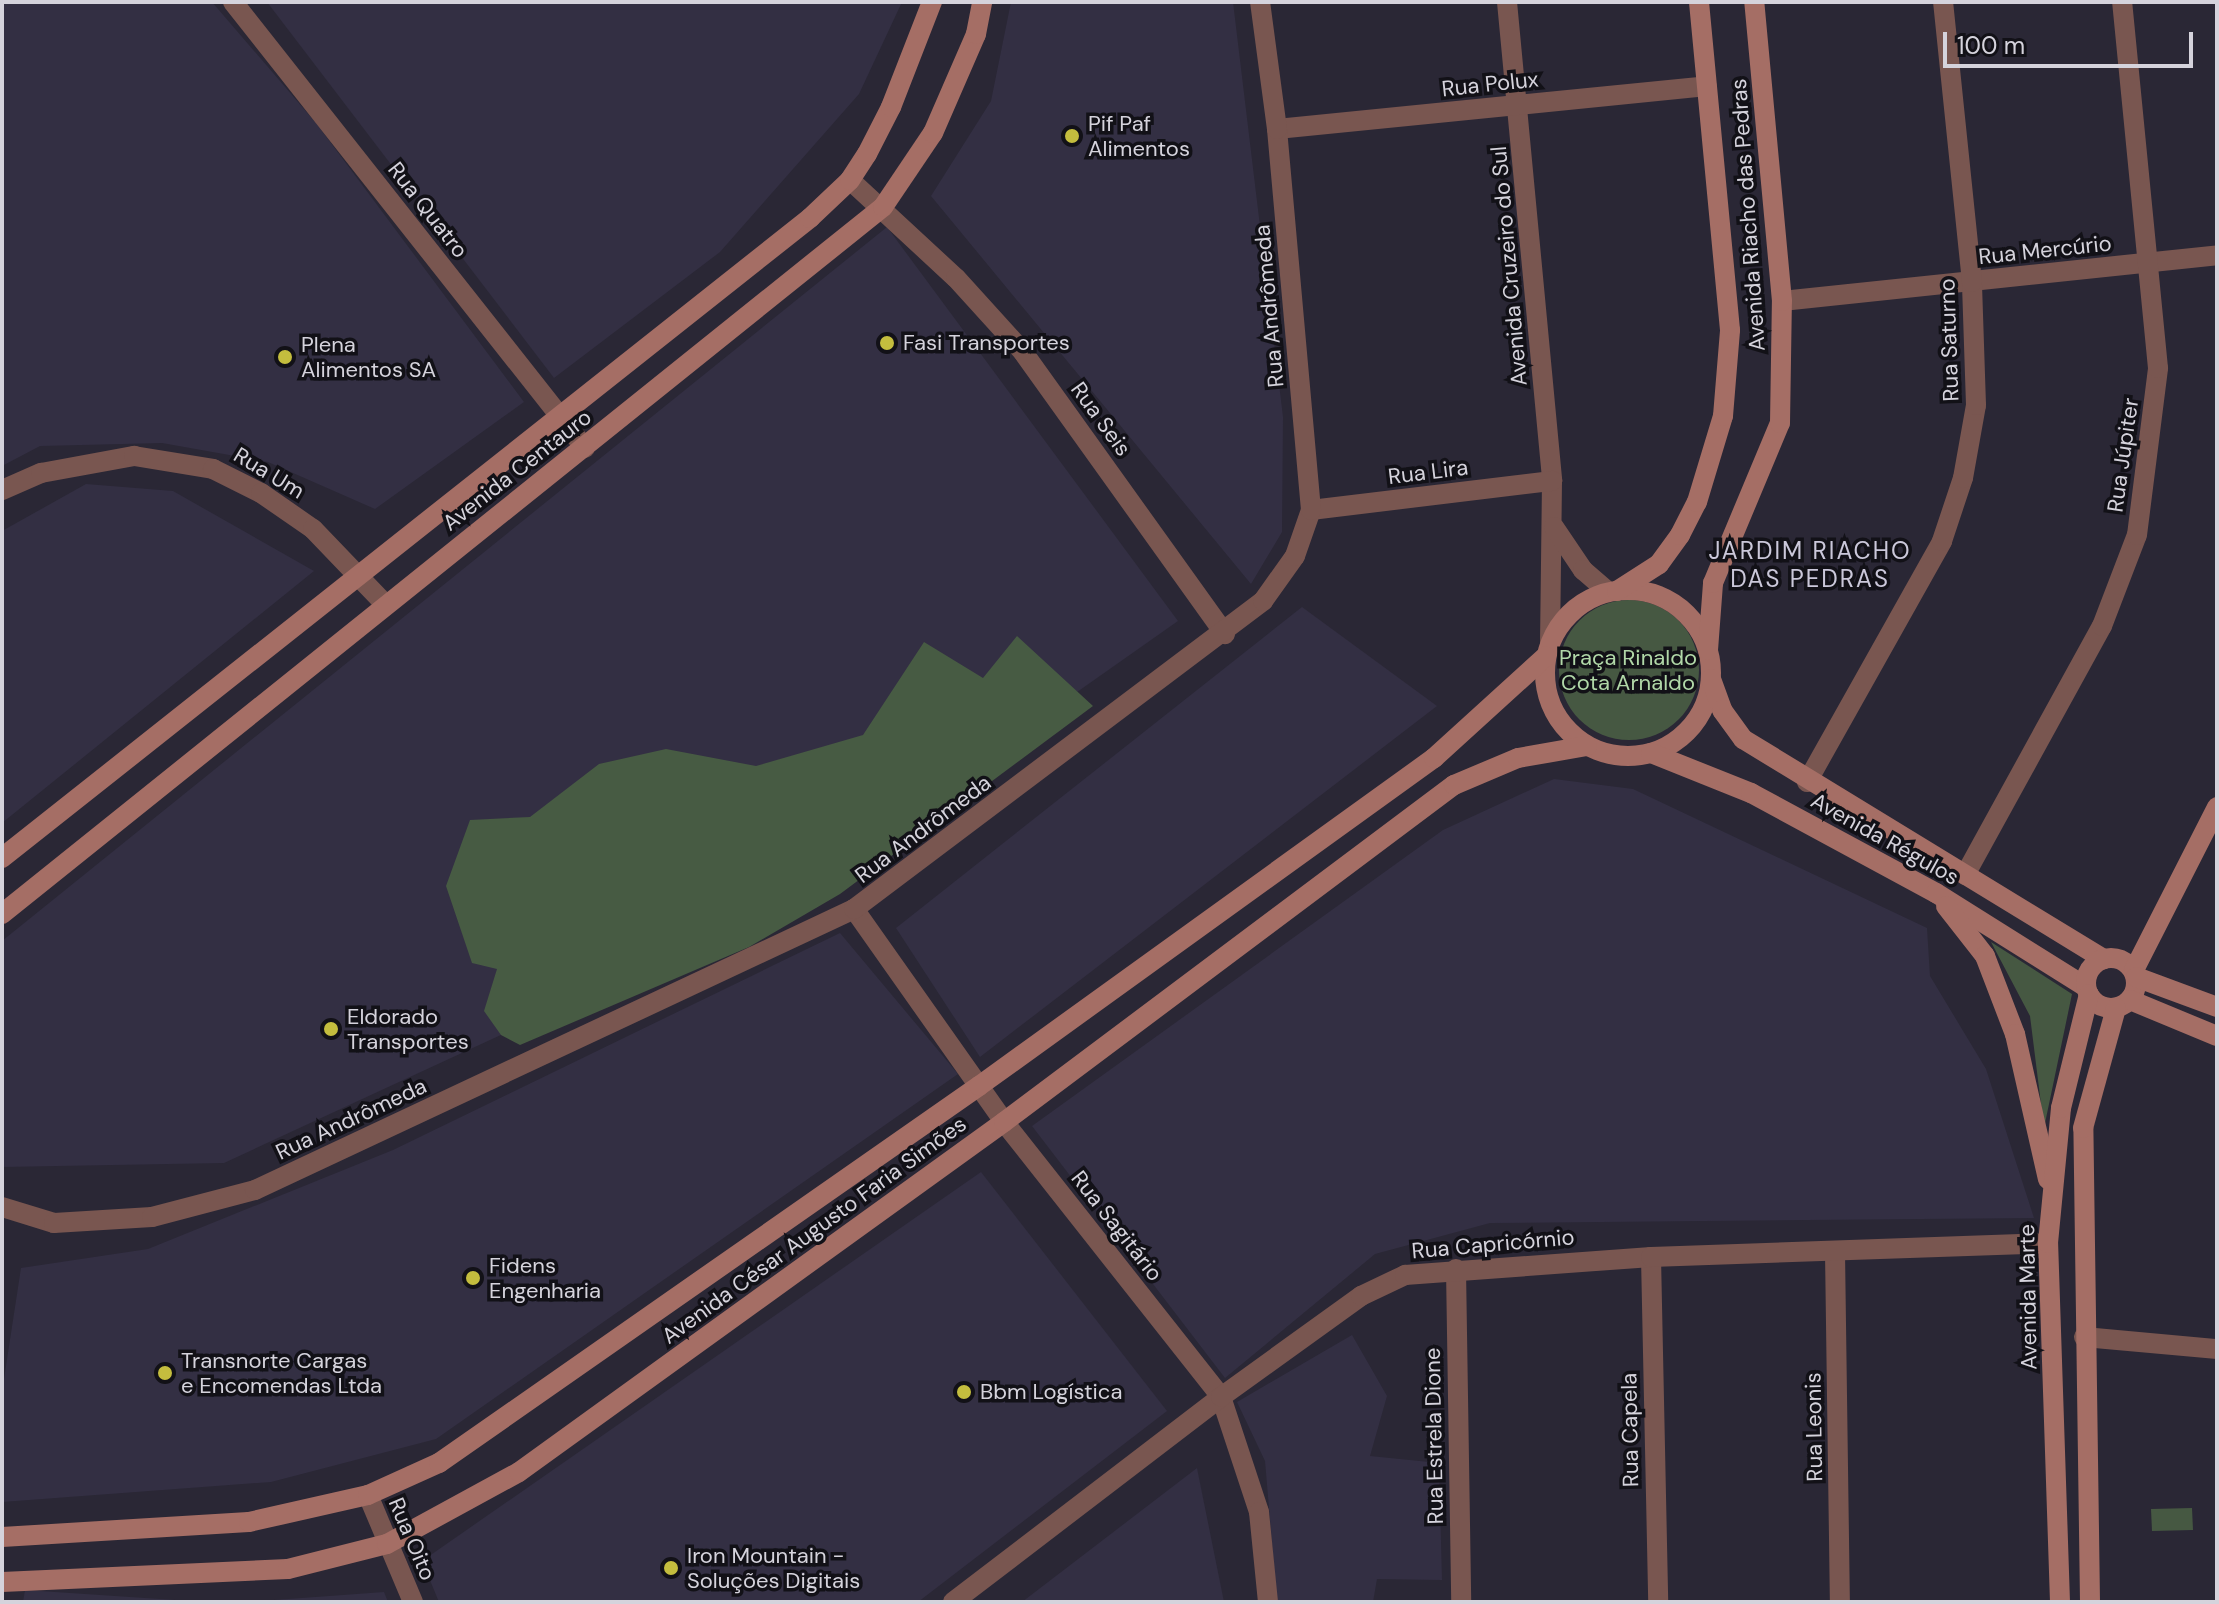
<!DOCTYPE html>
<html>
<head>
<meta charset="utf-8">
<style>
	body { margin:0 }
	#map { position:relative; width:2219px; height:1604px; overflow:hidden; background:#2a2735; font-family:"DM Sans",sans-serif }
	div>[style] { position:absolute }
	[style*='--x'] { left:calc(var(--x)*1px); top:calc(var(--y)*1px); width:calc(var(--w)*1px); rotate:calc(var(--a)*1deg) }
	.built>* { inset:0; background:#332f43 }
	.green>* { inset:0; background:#465842 }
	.round { border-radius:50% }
	.forest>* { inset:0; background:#475b43 }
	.street>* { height:20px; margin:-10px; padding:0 10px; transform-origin:10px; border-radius:10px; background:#795650 }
	.secondary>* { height:20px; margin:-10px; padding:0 10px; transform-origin:10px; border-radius:10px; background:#a56e65 }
	.secondary>.ring { margin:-10px; padding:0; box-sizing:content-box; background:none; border:20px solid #a56e65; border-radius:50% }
	.dots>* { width:22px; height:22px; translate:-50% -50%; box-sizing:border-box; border:4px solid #121117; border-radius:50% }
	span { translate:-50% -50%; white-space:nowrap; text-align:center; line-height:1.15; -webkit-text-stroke:7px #121117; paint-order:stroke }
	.street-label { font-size:22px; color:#d5d3dc }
	.poi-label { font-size:22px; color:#d5d3dc }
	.left { translate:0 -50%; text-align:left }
	.park-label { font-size:22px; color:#b1d8a8 }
	.neighbourhood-label { font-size:24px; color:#cbc8da; letter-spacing:2px }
	.frame { position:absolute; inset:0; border:4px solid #d5d3dc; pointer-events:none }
	.scale { position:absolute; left:1943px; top:32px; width:250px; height:36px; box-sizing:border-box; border:4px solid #d5d3dc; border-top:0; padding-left:10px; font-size:24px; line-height:28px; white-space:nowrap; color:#d5d3dc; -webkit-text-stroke:6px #121117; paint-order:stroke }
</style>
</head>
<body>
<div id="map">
	<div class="built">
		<i style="clip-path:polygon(2px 2px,212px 2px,316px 123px,524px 402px,375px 509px,268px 462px,162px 443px,40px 446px,2px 466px)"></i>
		<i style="clip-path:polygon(267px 2px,902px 2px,859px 94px,720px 252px,554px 378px)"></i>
		<i style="clip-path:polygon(1011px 2px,1233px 2px,1283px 417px,1282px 532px,1251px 584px,931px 196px,991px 101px)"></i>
		<i style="clip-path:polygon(887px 227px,1178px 621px,760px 915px,224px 1163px,2px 1167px,2px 941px)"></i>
		<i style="clip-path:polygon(86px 484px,173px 491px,314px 571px,2px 823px,2px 531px)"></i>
		<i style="clip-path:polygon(1302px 607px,1437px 706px,980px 1057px,896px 928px)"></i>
		<i style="clip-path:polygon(1554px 779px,1633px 789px,1927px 928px,1930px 976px,1986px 1069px,2034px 1218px,1490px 1223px,1375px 1254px,1225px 1378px,1032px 1126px,1443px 830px)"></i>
		<i style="clip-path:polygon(840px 933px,958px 1074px,436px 1439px,271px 1482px,2px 1502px,2px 1392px,21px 1268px,148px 1249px,393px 1150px)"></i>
		<i style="clip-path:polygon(981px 1172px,1167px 1411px,918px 1602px,439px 1602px,422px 1561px)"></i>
		<i style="clip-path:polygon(1352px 1335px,1387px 1396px,1370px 1456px,1439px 1463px,1442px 1580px,1377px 1579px,1373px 1602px,1277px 1602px,1265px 1461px,1237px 1402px)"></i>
		<i style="clip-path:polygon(1197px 1468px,1224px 1602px,1022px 1602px)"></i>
		<i style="clip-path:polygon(25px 1590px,205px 1602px,23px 1602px)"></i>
		<i style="clip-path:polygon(384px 1592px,388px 1602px,247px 1602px)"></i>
	</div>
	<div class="green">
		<i class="round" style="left:1559px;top:600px;width:140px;height:140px"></i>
		<i style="clip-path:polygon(1991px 942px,2072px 994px,2044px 1128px,2030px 1016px)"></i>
		<i style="clip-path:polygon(2192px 1508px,2193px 1530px,2152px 1531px,2151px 1509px)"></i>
	</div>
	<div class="forest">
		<i style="clip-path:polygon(1017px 636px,1093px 706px,840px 894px,749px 947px,520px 1045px,501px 1035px,484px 1011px,497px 969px,472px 963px,446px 886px,470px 820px,530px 817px,599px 764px,666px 749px,756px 766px,863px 735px,924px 642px,983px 678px)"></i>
	</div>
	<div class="street">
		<i style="--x:233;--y:2;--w:568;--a:51.72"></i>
		<i style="--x:1507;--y:2;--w:481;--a:84.6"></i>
		<i style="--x:1552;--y:481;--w:162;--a:90.7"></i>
		<i style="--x:1277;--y:129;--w:432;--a:-5.7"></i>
		<i style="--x:850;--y:180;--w:144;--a:42.8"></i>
		<i style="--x:956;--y:278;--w:100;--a:47.8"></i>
		<i style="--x:1023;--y:352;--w:347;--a:54.4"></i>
		<i style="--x:1782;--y:301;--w:437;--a:-6"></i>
		<i style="--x:2;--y:490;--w:43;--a:-23.6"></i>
		<i style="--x:41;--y:473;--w:95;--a:-10.4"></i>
		<i style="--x:134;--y:456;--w:80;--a:9.3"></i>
		<i style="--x:213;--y:469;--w:54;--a:26.6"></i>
		<i style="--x:261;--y:493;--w:63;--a:34.7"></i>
		<i style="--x:313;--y:529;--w:105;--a:46.2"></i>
		<i style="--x:1311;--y:510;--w:243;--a:-6.9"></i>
		<i style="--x:1554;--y:527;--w:52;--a:56"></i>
		<i style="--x:1583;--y:570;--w:33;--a:41"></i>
		<i style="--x:1807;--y:782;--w:276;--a:-60.7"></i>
		<i style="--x:1942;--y:541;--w:66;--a:-71.6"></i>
		<i style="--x:1963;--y:478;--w:74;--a:-79.9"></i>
		<i style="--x:1976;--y:405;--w:123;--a:-91.9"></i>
		<i style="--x:1972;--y:282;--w:281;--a:-95.9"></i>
		<i style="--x:1965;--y:875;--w:284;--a:-61.2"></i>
		<i style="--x:2102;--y:626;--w:97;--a:-69"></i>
		<i style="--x:2137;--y:535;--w:168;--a:-82.8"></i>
		<i style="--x:2158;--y:368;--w:368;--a:-95.6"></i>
		<i style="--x:854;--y:909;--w:261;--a:54.8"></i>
		<i style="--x:1004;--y:1122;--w:350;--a:51.7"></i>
		<i style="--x:1221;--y:1397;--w:121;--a:71.7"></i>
		<i style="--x:1259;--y:1512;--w:90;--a:84.3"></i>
		<i style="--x:2;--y:1207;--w:54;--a:17.1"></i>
		<i style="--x:54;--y:1223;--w:98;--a:-3.5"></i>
		<i style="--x:152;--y:1217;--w:106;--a:-14.7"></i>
		<i style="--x:255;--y:1190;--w:662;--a:-25.13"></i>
		<i style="--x:854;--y:909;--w:512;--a:-36.98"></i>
		<i style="--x:1263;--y:601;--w:55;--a:-54.6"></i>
		<i style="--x:1295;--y:556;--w:49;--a:-70.8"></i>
		<i style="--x:1311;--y:510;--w:383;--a:-95.1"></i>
		<i style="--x:1277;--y:129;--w:128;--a:-97.6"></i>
		<i style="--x:1835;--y:1252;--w:350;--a:89.2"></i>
		<i style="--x:1651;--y:1257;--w:345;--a:88.8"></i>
		<i style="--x:1456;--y:1269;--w:333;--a:89.1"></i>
		<i style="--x:2084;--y:1337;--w:134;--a:5.2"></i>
		<i style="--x:368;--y:1495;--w:116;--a:67.2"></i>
		<i style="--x:953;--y:1602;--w:337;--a:-37.4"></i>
		<i style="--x:1221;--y:1397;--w:173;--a:-35.8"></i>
		<i style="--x:1361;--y:1296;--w:49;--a:-25.5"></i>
		<i style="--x:1405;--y:1275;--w:247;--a:-4.2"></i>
		<i style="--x:1651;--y:1257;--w:397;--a:-2"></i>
	</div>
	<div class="secondary">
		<i class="ring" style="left:1545px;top:590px;width:146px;height:146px"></i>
		<i style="--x:1617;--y:591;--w:50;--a:-32.7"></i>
		<i style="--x:1659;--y:564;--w:36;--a:-54"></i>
		<i style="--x:1680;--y:535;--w:37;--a:-63"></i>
		<i style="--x:1697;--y:502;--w:90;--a:-73.2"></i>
		<i style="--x:1723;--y:416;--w:86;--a:-85.3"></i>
		<i style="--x:1730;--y:330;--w:329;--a:-95.4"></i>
		<i style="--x:1708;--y:650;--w:67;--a:-85.7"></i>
		<i style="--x:1713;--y:583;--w:173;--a:-67.3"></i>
		<i style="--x:1780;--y:423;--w:122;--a:-89.1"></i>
		<i style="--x:1782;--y:301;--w:300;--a:-95.3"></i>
		<i style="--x:1711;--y:679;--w:33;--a:70"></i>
		<i style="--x:1722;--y:710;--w:36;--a:54"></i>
		<i style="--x:1743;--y:739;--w:423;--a:31.4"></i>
		<i style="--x:1651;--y:753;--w:108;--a:21.8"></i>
		<i style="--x:1751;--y:793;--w:210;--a:28.4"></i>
		<i style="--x:1936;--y:893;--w:177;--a:32.1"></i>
		<i style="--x:2;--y:858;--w:1031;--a:-38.38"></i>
		<i style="--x:810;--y:218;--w:55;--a:-43.5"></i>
		<i style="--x:850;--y:180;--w:31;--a:-57"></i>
		<i style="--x:867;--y:154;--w:53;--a:-62.9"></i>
		<i style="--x:891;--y:107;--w:113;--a:-68.7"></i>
		<i style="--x:1946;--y:906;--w:63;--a:52"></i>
		<i style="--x:1985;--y:956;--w:84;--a:69"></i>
		<i style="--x:2015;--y:1034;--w:149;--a:77.2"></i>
		<i style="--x:2;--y:914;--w:1130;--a:-38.75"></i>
		<i style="--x:883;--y:207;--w:89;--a:-56"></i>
		<i style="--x:933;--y:133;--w:108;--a:-66.5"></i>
		<i style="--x:976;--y:34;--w:33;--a:-79"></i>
		<i class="ring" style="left:2086px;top:958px;width:30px;height:30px"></i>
		<i style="--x:2134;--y:970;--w:183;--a:-63"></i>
		<i style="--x:2136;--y:977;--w:86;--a:20.3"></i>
		<i style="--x:2130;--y:1000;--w:94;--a:22.5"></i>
		<i style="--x:2;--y:1537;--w:247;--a:-3.5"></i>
		<i style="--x:249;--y:1522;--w:122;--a:-12.8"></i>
		<i style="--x:368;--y:1495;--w:78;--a:-24.3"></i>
		<i style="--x:439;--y:1463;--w:659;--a:-34.92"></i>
		<i style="--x:979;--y:1086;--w:561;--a:-35.79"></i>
		<i style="--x:1434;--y:758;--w:151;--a:-42.3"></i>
		<i style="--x:2;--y:1582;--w:286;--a:-2.6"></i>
		<i style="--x:288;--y:1569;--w:102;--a:-14.2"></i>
		<i style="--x:387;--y:1544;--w:150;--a:-28.6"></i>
		<i style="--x:519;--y:1472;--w:598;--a:-35.82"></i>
		<i style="--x:1004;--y:1122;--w:562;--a:-36.83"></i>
		<i style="--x:1454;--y:785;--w:69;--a:-22.9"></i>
		<i style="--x:1518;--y:758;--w:70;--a:-9.9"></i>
		<i style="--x:2060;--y:1602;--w:359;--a:-91.9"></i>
		<i style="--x:2048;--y:1243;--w:136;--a:-84.5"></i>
		<i style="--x:2061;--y:1108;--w:117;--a:-76.2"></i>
		<i style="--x:2090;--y:1602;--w:474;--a:-90.8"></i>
		<i style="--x:2083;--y:1128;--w:124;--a:-74.6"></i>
	</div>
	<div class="dots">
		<i style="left:1072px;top:136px;background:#c4bd3e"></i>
		<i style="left:887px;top:343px;background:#c4bd3e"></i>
		<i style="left:285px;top:357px;background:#c4bd3e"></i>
		<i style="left:331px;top:1029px;background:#c4bd3e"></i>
		<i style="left:473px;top:1278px;background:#c4bd3e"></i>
		<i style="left:165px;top:1373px;background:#c4bd3e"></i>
		<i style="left:964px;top:1392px;background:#c4bd3e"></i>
		<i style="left:671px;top:1568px;background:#c4bd3e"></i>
	</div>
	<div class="street-label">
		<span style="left:1490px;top:84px;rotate:-6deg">Rua Polux</span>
		<span style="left:428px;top:210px;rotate:52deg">Rua Quatro</span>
		<span style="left:1748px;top:215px;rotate:-94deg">Avenida Riacho das Pedras</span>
		<span style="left:2045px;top:250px;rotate:-6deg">Rua Mercúrio</span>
		<span style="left:1509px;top:266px;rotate:-95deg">Avenida Cruzeiro do Sul</span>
		<span style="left:1269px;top:306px;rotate:-95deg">Rua Andrômeda</span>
		<span style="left:1949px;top:340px;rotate:-92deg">Rua Saturno</span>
		<span style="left:1101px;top:419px;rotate:54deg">Rua Seis</span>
		<span style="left:2123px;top:455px;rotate:-82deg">Rua Júpiter</span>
		<span style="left:517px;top:470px;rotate:-38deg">Avenida Centauro</span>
		<span style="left:1428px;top:472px;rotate:-7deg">Rua Lira</span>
		<span style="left:269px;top:473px;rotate:31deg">Rua Um</span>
		<span style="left:923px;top:829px;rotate:-37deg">Rua Andrômeda</span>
		<span style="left:1885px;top:839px;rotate:29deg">Avenida Régulos</span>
		<span style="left:351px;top:1119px;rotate:-25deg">Rua Andrômeda</span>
		<span style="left:1117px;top:1226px;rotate:52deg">Rua Sagitário</span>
		<span style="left:814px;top:1230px;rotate:-36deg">Avenida César Augusto Faria Simões</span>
		<span style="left:1493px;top:1244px;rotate:-5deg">Rua Capricórnio</span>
		<span style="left:2028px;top:1297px;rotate:-91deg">Avenida Marte</span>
		<span style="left:1814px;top:1427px;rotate:-91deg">Rua Leonis</span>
		<span style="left:1630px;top:1430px;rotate:-91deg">Rua Capela</span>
		<span style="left:1434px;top:1436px;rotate:-91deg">Rua Estrela Dione</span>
		<span style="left:412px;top:1539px;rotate:67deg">Rua Oito</span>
	</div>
	<div class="poi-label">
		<span class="left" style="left:1088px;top:136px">Pif Paf<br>Alimentos</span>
		<span class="left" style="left:903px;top:343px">Fasi Transportes</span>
		<span class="left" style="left:301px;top:357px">Plena<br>Alimentos SA</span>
		<span class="left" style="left:347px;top:1029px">Eldorado<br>Transportes</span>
		<span class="left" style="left:489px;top:1278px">Fidens<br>Engenharia</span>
		<span class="left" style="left:181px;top:1373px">Transnorte Cargas<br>e Encomendas Ltda</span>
		<span class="left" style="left:980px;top:1392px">Bbm Logística</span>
		<span class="left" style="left:687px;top:1568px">Iron Mountain -<br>Soluções Digitais</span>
	</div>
	<div class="park-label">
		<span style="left:1628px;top:670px">Praça Rinaldo<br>Cota Arnaldo</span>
	</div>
	<div class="neighbourhood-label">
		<span style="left:1810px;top:565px">JARDIM RIACHO<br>DAS PEDRAS</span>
	</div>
	<div class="frame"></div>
	<div class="scale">100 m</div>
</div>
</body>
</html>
